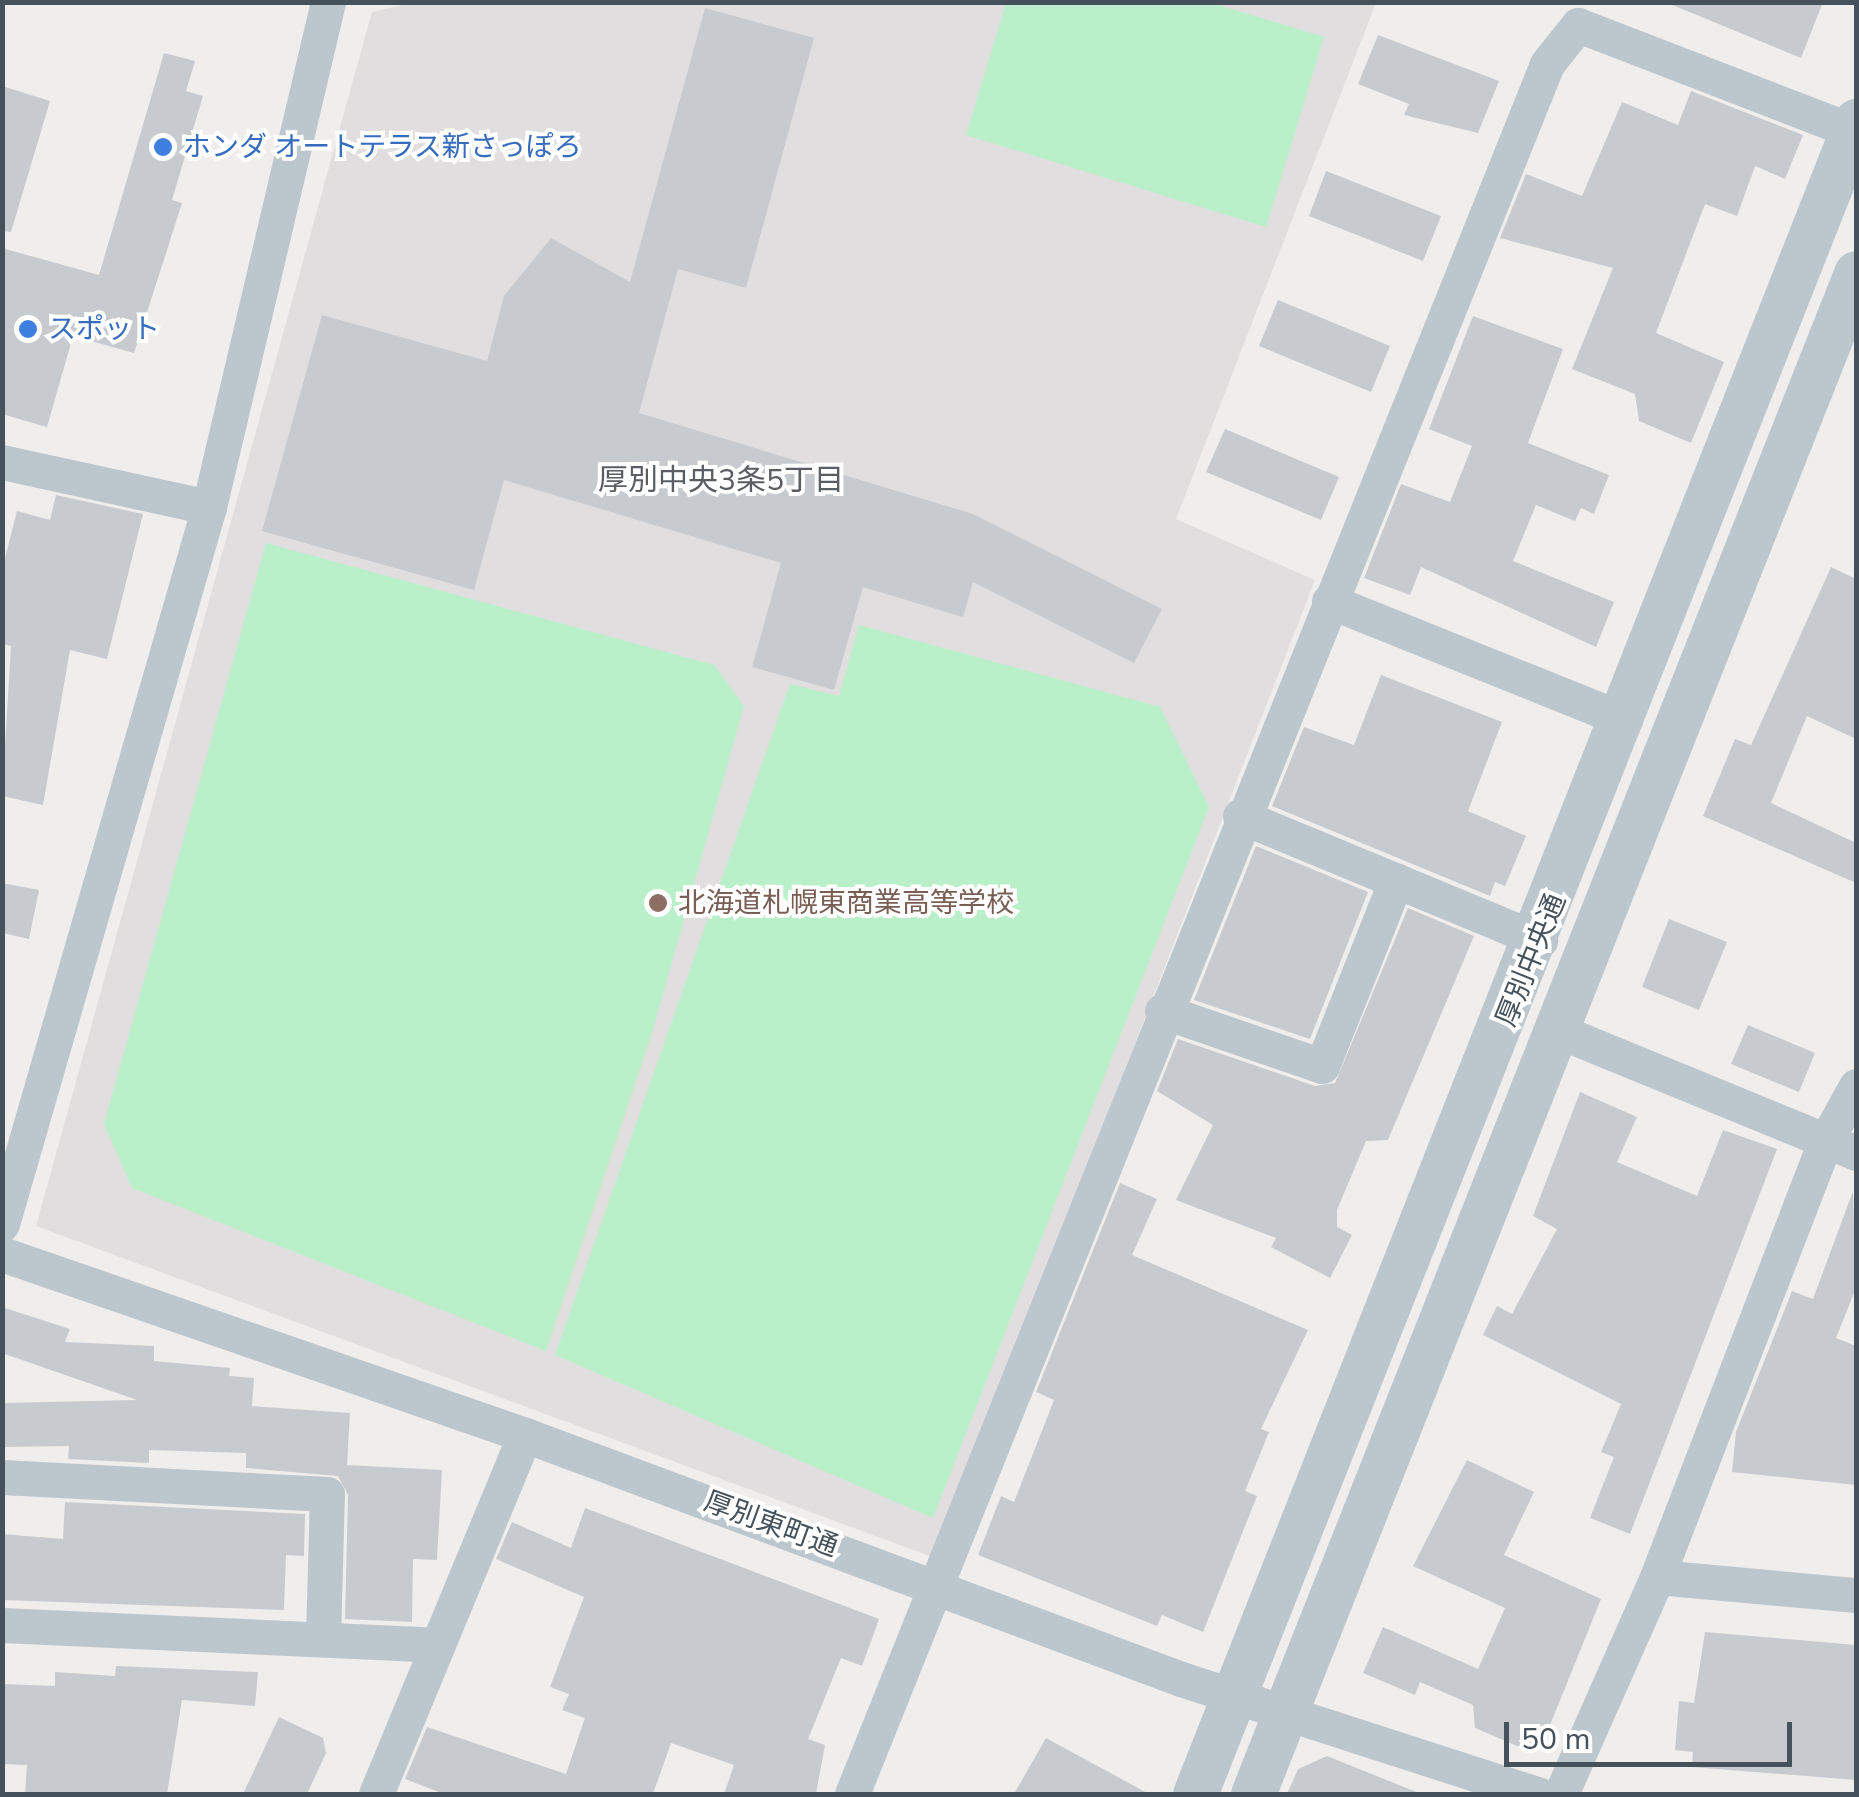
<!DOCTYPE html>
<html>
<head>
<meta charset="utf-8">
<style>
	body { margin:0 }
	#map { position:relative; width:1859px; height:1797px; overflow:hidden; background:#f0eded; font-family:"Nunito Sans","Noto Sans JP",sans-serif }
	div>[style] { position:absolute }
	[style*='--x'] { left:calc(var(--x)*1px); top:calc(var(--y)*1px); width:calc(var(--w)*1px); rotate:calc(var(--a)*1deg) }
	.education>* { inset:0; background:#e1dedf }
	.green>* { inset:0; background:#b9f0c9 }
	.building>* { inset:0; background:#c7cbd0 }
	.minor>* { height:35px; margin:-17.5px; padding:0 17.5px; transform-origin:17.5px; border-radius:17.5px; background:#bbc6cd }
	.tertiary>* { height:45px; margin:-22.5px; padding:0 22.5px; transform-origin:22.5px; border-radius:22.5px; background:#bbc6cd }
	.dots>* { width:28px; height:28px; translate:-50% -50%; box-sizing:border-box; border:5px solid #fff; border-radius:50% }
	span { translate:-50% -50%; white-space:nowrap; text-align:center; line-height:1.15; -webkit-text-stroke:8px #fff; paint-order:stroke }
	.shop-label { font-size:28px; color:#366cbe }
	.left { translate:0 -50%; text-align:left }
	.education-label { font-size:28px; color:#785e54 }
	.street-label { font-size:28px; color:#45525b }
	.neighbourhood-label { font-size:30px; color:#5a5e62 }
	.frame { position:absolute; inset:0; border:5px solid #45525b; pointer-events:none }
	.scale { position:absolute; left:1504px; top:1722px; width:288px; height:45px; box-sizing:border-box; border:5px solid #45525b; border-top:0; padding-left:12px; font-size:30px; line-height:35px; white-space:nowrap; color:#45525b; -webkit-text-stroke:8px #fff; paint-order:stroke }
</style>
</head>
<body>
<div id="map">
	<div class="education">
		<i style="clip-path:polygon(415px 2px,1376px 3px,1176px 519px,1315px 580px,935px 1558px,36px 1226px,372px 12px)"></i>
	</div>
	<div class="green">
		<i style="clip-path:polygon(1006px 3px,1212px 3px,1324px 37px,1266px 227px,966px 135px)"></i>
		<i style="clip-path:polygon(266px 543px,714px 665px,744px 706px,652px 1033px,546px 1351px,132px 1188px,104px 1124px)"></i>
		<i style="clip-path:polygon(859px 625px,1160px 707px,1209px 807px,933px 1518px,555px 1355px,790px 684px,839px 696px)"></i>
	</div>
	<div class="building">
		<i style="clip-path:polygon(1665px 2px,1823px 2px,1801px 58px)"></i>
		<i style="clip-path:polygon(705px 8px,814px 38px,746px 288px,678px 269px,639px 413px,973px 514px,1162px 609px,1134px 663px,973px 582px,963px 617px,863px 587px,834px 690px,752px 667px,781px 563px,504px 480px,474px 590px,262px 531px,322px 315px,487px 361px,504px 296px,551px 238px,630px 282px)"></i>
		<i style="clip-path:polygon(1378px 35px,1499px 81px,1478px 133px,1404px 115px,1409px 104px,1358px 84px)"></i>
		<i style="clip-path:polygon(164px 53px,195px 61px,186px 91px,203px 96px,172px 200px,182px 203px,134px 353px,73px 336px,47px 427px,2px 414px,2px 248px,99px 275px)"></i>
		<i style="clip-path:polygon(2px 86px,50px 101px,11px 232px,2px 231px)"></i>
		<i style="clip-path:polygon(1691px 91px,1803px 135px,1785px 179px,1755px 166px,1737px 216px,1705px 204px,1656px 333px,1724px 362px,1691px 443px,1639px 421px,1635px 394px,1572px 369px,1613px 268px,1500px 238px,1526px 174px,1582px 196px,1622px 102px,1678px 125px)"></i>
		<i style="clip-path:polygon(1326px 171px,1441px 216px,1423px 261px,1309px 216px)"></i>
		<i style="clip-path:polygon(1278px 300px,1390px 346px,1371px 392px,1259px 346px)"></i>
		<i style="clip-path:polygon(1473px 316px,1563px 349px,1528px 443px,1609px 475px,1594px 514px,1581px 508px,1575px 521px,1536px 505px,1513px 561px,1614px 602px,1596px 647px,1421px 567px,1410px 595px,1364px 578px,1401px 484px,1450px 502px,1472px 446px,1429px 429px)"></i>
		<i style="clip-path:polygon(1225px 429px,1339px 477px,1321px 520px,1206px 472px)"></i>
		<i style="clip-path:polygon(56px 495px,143px 514px,107px 659px,70px 650px,43px 805px,2px 796px,11px 646px,2px 644px,2px 570px,17px 511px,50px 520px)"></i>
		<i style="clip-path:polygon(1831px 567px,1856px 579px,1856px 739px,1807px 716px,1771px 803px,1856px 843px,1856px 883px,1703px 816px,1735px 739px,1751px 745px)"></i>
		<i style="clip-path:polygon(1381px 675px,1502px 722px,1468px 811px,1526px 836px,1505px 886px,1495px 882px,1490px 896px,1272px 806px,1304px 727px,1354px 745px)"></i>
		<i style="clip-path:polygon(1256px 846px,1368px 892px,1310px 1039px,1194px 1000px)"></i>
		<i style="clip-path:polygon(2px 883px,39px 890px,29px 939px,2px 933px)"></i>
		<i style="clip-path:polygon(1408px 908px,1474px 936px,1388px 1140px,1366px 1141px,1337px 1210px,1337px 1227px,1352px 1235px,1330px 1278px,1271px 1247px,1276px 1238px,1176px 1200px,1213px 1125px,1157px 1091px,1178px 1039px,1315px 1086px,1335px 1083px)"></i>
		<i style="clip-path:polygon(1669px 919px,1727px 942px,1699px 1010px,1642px 987px)"></i>
		<i style="clip-path:polygon(1748px 1025px,1815px 1053px,1799px 1092px,1731px 1064px)"></i>
		<i style="clip-path:polygon(1580px 1092px,1637px 1117px,1617px 1162px,1697px 1196px,1723px 1130px,1777px 1149px,1630px 1534px,1590px 1518px,1614px 1457px,1601px 1452px,1621px 1404px,1483px 1335px,1497px 1306px,1512px 1314px,1557px 1229px,1533px 1216px)"></i>
		<i style="clip-path:polygon(1120px 1183px,1157px 1199px,1132px 1255px,1308px 1330px,1261px 1429px,1269px 1432px,1245px 1491px,1257px 1496px,1203px 1632px,1162px 1615px,1157px 1626px,978px 1555px,1001px 1496px,1014px 1502px,1054px 1400px,1036px 1392px)"></i>
		<i style="clip-path:polygon(1853px 1191px,1856px 1288px,1836px 1338px,1856px 1346px,1856px 1485px,1732px 1472px,1736px 1432px,1792px 1291px,1813px 1299px)"></i>
		<i style="clip-path:polygon(2px 1307px,70px 1329px,65px 1342px,154px 1346px,154px 1361px,230px 1368px,229px 1376px,254px 1378px,252px 1406px,350px 1413px,347px 1465px,442px 1470px,437px 1560px,413px 1559px,412px 1622px,345px 1619px,348px 1495px,338px 1476px,246px 1468px,246px 1453px,149px 1450px,149px 1463px,68px 1459px,69px 1446px,2px 1447px,2px 1403px,137px 1400px,2px 1353px)"></i>
		<i style="clip-path:polygon(1467px 1460px,1534px 1492px,1504px 1555px,1601px 1599px,1542px 1745px,1529px 1751px,1475px 1728px,1473px 1705px,1420px 1682px,1415px 1695px,1363px 1673px,1383px 1627px,1478px 1669px,1505px 1608px,1413px 1566px)"></i>
		<i style="clip-path:polygon(65px 1502px,305px 1514px,304px 1556px,286px 1555px,284px 1610px,2px 1600px,2px 1534px,63px 1539px)"></i>
		<i style="clip-path:polygon(585px 1508px,879px 1619px,862px 1666px,841px 1658px,808px 1739px,825px 1745px,816px 1794px,724px 1794px,734px 1765px,671px 1743px,653px 1794px,444px 1794px,405px 1779px,427px 1727px,566px 1774px,585px 1718px,562px 1710px,569px 1694px,550px 1687px,584px 1597px,496px 1559px,512px 1522px,571px 1548px)"></i>
		<i style="clip-path:polygon(1705px 1632px,1856px 1645px,1856px 1780px,1692px 1767px,1693px 1752px,1675px 1750px,1679px 1701px,1694px 1703px)"></i>
		<i style="clip-path:polygon(116px 1666px,258px 1672px,255px 1706px,182px 1700px,167px 1794px,25px 1794px,27px 1765px,2px 1764px,2px 1684px,55px 1686px,55px 1672px,115px 1676px)"></i>
		<i style="clip-path:polygon(279px 1717px,323px 1738px,326px 1753px,307px 1794px,243px 1794px)"></i>
		<i style="clip-path:polygon(1046px 1738px,1149px 1794px,1014px 1794px)"></i>
		<i style="clip-path:polygon(1327px 1756px,1419px 1793px,1418px 1794px,1287px 1794px,1298px 1769px)"></i>
	</div>
	<div class="minor">
		<i style="--x:2;--y:462;--w:212;--a:12.3"></i>
		<i style="--x:1329;--y:601;--w:319;--a:21.9"></i>
		<i style="--x:1240;--y:816;--w:325;--a:22.5"></i>
		<i style="--x:1162;--y:1011;--w:169;--a:19"></i>
		<i style="--x:1322;--y:1066;--w:200;--a:-68.3"></i>
		<i style="--x:1561;--y:1032;--w:319;--a:22.3"></i>
		<i style="--x:2;--y:1224;--w:746;--a:-73.9"></i>
		<i style="--x:209;--y:507;--w:519;--a:-76.74"></i>
		<i style="--x:2;--y:1254;--w:553;--a:19.09"></i>
		<i style="--x:525;--y:1435;--w:700;--a:20.4"></i>
		<i style="--x:1181;--y:1679;--w:375;--a:17.9"></i>
		<i style="--x:2;--y:1477;--w:325;--a:3"></i>
		<i style="--x:327;--y:1494;--w:144;--a:91.6"></i>
		<i style="--x:1657;--y:1577;--w:200;--a:5.2"></i>
		<i style="--x:2;--y:1625;--w:435;--a:2.6"></i>
		<i style="--x:376;--y:1794;--w:389;--a:-67.5"></i>
		<i style="--x:852;--y:1794;--w:1864;--a:-68.11"></i>
		<i style="--x:1547;--y:64;--w:50;--a:-51.5"></i>
		<i style="--x:1578;--y:25;--w:294;--a:21.1"></i>
		<i style="--x:1561;--y:1794;--w:237;--a:-66.1"></i>
		<i style="--x:1657;--y:1577;--w:466;--a:-68.9"></i>
		<i style="--x:1825;--y:1142;--w:64;--a:-61"></i>
	</div>
	<div class="tertiary">
		<i style="--x:1195;--y:1794;--w:1799;--a:-68.44"></i>
		<i style="--x:1253;--y:1794;--w:1636;--a:-68.37"></i>
	</div>
	<div class="dots">
		<i style="left:163px;top:147px;background:#3f7fe0"></i>
		<i style="left:28px;top:329px;background:#3f7fe0"></i>
		<i style="left:658px;top:903px;background:#8d6e63"></i>
	</div>
	<div class="shop-label">
		<span class="left" style="left:183px;top:147px">ホンダ オートテラス新さっぽろ</span>
		<span class="left" style="left:48px;top:329px">スポット</span>
	</div>
	<div class="education-label">
		<span class="left" style="left:678px;top:903px">北海道札幌東商業高等学校</span>
	</div>
	<div class="street-label">
		<span style="left:1531px;top:960px;rotate:-68deg">厚別中央通</span>
		<span style="left:771px;top:1524px;rotate:20deg">厚別東町通</span>
	</div>
	<div class="neighbourhood-label">
		<span style="left:721px;top:481px">厚別中央3条5丁目</span>
	</div>
	<div class="frame"></div>
	<div class="scale">50 m</div>
</div>
</body>
</html>
